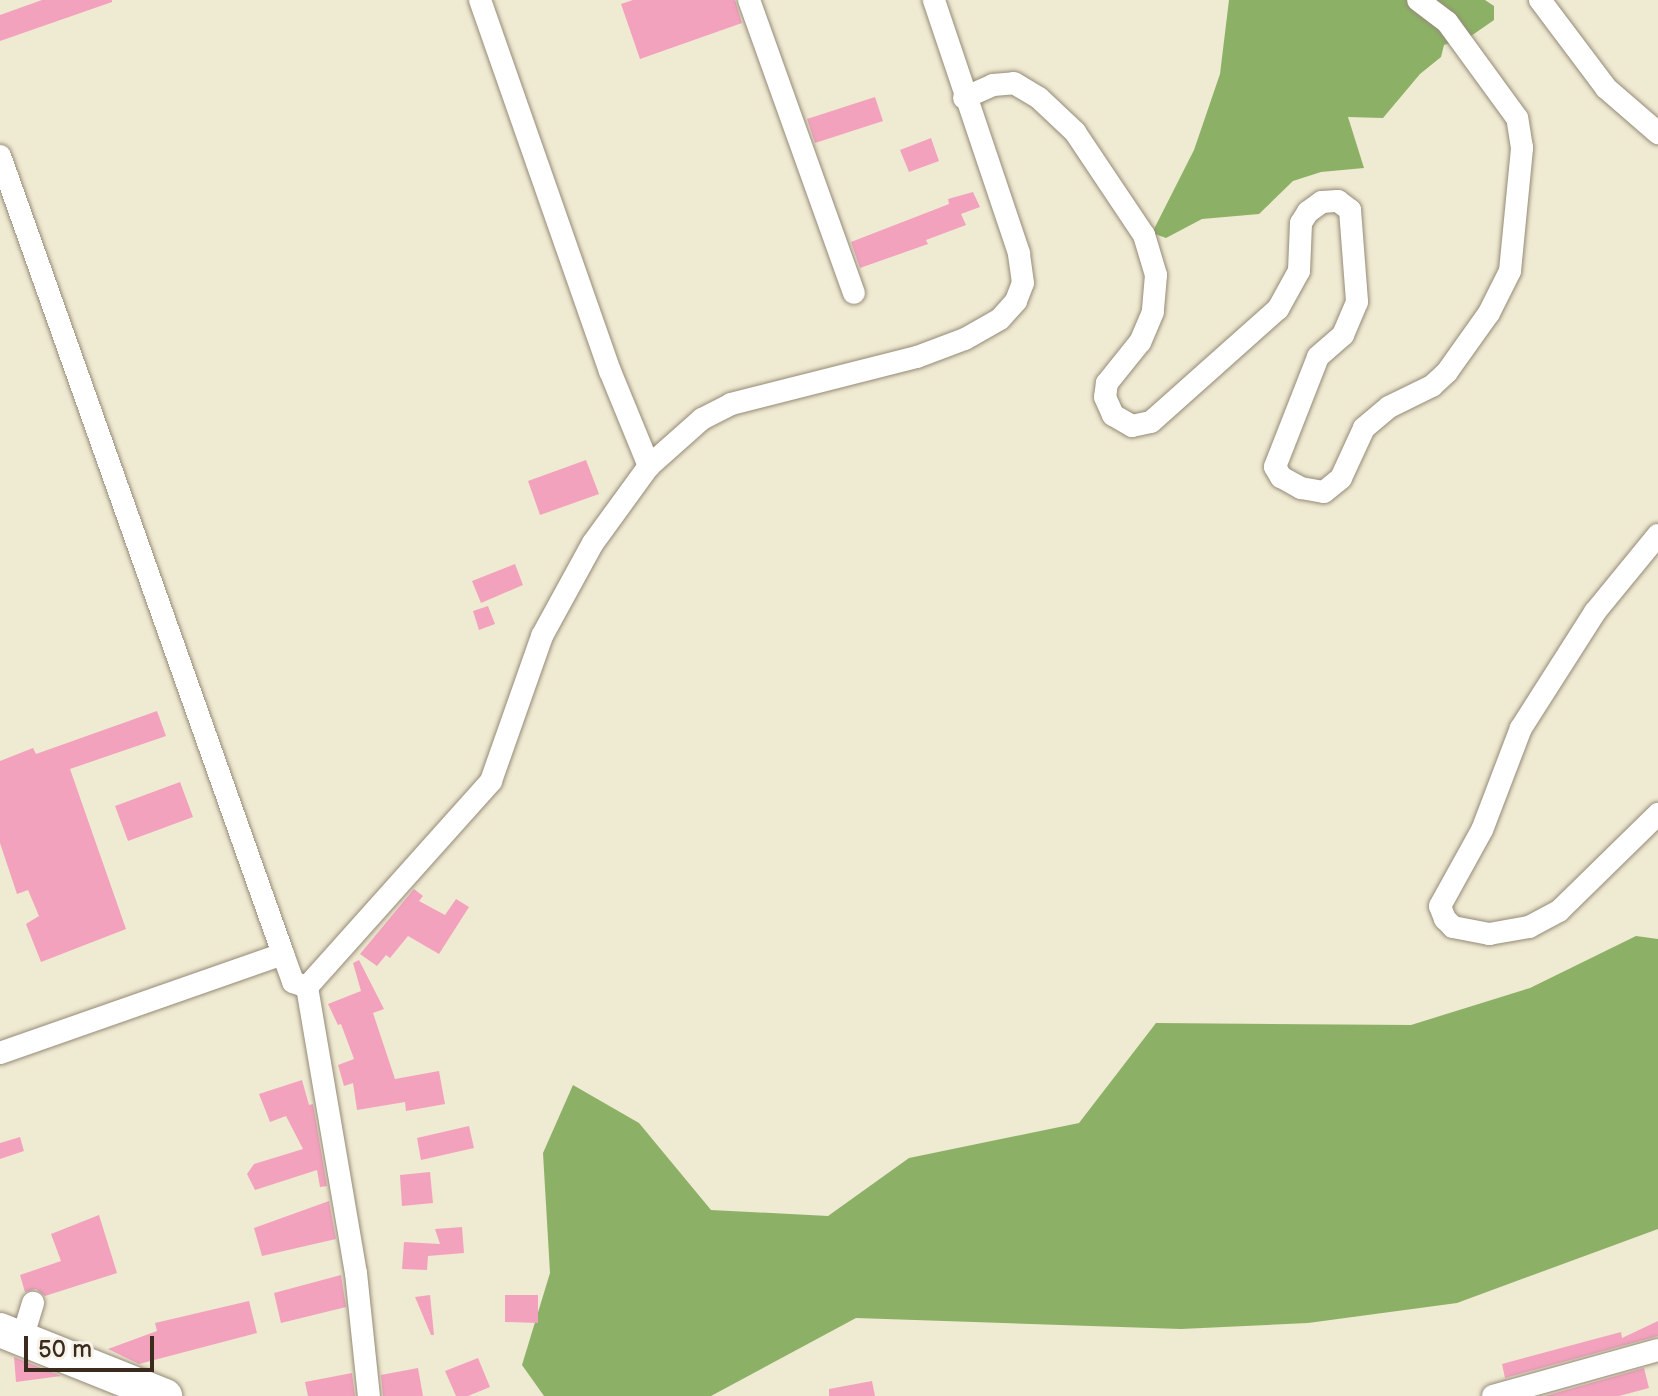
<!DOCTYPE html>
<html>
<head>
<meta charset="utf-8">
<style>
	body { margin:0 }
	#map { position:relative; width:1658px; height:1396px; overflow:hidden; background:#efead2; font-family:"Balsamiq Sans",sans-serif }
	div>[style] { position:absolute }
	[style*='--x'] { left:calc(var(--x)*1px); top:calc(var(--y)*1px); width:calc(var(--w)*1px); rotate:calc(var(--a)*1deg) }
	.forest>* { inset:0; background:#8cb166 }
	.building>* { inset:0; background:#f3a2be }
	.roads { filter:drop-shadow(0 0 2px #958a78) drop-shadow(0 0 2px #958a78) }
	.minor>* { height:22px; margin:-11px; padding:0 11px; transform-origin:11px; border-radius:11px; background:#fff }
	.highway>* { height:34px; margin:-17px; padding:0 17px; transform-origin:17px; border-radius:17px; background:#fff }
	span { translate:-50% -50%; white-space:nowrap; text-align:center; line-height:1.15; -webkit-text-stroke:8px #f7f3e8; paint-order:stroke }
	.scale { position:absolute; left:24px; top:1336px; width:130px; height:36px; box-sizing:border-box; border:4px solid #3b2a1e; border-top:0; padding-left:10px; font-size:24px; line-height:28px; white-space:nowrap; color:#3b2a1e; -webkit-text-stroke:6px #f7f3e8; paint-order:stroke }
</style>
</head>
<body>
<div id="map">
	<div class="forest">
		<i style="clip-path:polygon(1229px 0,1485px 0,1494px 6px,1494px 20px,1471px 36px,1444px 45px,1441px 57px,1420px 74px,1383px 118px,1348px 117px,1364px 168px,1321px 172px,1293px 181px,1259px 214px,1202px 219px,1166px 238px,1152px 233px,1194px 150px,1220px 74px)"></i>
		<i style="clip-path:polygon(1636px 936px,1658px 939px,1658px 1229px,1457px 1303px,1308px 1323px,1181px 1329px,856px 1318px,711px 1396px,544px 1396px,522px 1365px,550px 1273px,543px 1153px,573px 1085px,639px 1123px,711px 1210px,828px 1216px,909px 1158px,1079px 1123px,1156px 1023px,1411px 1025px,1530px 988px)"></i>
	</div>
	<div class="building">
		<i style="clip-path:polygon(42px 0,112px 0,112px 2px,0 41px,0 15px)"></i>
		<i style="clip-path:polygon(633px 0,735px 0,742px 23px,640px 59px,621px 4px)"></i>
		<i style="clip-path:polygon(875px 97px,883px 121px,815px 143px,807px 119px)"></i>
		<i style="clip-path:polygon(931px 138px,939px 161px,909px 172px,900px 150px)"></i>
		<i style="clip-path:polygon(973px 192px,980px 207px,961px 214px,966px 225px,926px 240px,928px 244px,860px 268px,851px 242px,949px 204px,948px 199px)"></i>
		<i style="clip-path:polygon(586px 460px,599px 494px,540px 515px,528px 481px)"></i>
		<i style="clip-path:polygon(515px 564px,523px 585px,481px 603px,472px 581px)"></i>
		<i style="clip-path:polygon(488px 606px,495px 624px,479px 630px,473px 611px)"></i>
		<i style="clip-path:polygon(157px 711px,166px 736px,70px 769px,126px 929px,41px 962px,26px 924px,39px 916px,28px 890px,17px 894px,0 843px,0 761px,33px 748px,36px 754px)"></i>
		<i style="clip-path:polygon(180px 782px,193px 817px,128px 841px,115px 806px)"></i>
		<i style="clip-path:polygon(414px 889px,423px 896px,419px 901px,445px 915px,456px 899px,469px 907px,439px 954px,408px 936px,390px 958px,386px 955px,377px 966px,360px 954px)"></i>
		<i style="clip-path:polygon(359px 960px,384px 1009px,373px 1013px,395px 1079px,439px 1071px,445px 1104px,406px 1111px,405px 1102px,357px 1110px,353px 1083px,344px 1086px,338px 1065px,354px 1059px,341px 1024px,338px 1025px,328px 1004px,361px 991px,353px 963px)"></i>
		<i style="clip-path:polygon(302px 1080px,309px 1105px,313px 1104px,327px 1186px,320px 1187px,317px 1170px,255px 1190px,247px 1174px,254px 1164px,303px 1149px,286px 1116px,270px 1122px,259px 1094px)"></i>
		<i style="clip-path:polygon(469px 1126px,474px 1148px,421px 1160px,417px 1138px)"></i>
		<i style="clip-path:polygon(20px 1137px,24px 1151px,0 1159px,0 1143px)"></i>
		<i style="clip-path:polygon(430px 1172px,433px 1203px,402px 1206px,400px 1175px)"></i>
		<i style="clip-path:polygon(329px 1201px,336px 1239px,262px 1256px,254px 1228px)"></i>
		<i style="clip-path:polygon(99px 1215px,117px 1273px,45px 1296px,36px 1289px,25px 1292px,20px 1275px,61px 1261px,51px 1234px)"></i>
		<i style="clip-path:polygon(462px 1227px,464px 1253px,428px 1256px,427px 1270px,402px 1269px,404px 1242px,440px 1244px,435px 1229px)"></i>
		<i style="clip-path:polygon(341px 1275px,346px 1307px,281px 1323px,274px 1293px)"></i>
		<i style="clip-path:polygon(430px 1295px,434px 1335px,431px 1335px,415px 1297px)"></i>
		<i style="clip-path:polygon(505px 1295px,538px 1295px,538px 1323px,505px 1322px)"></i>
		<i style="clip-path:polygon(249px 1301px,257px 1333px,139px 1364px,108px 1349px,157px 1331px,155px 1323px)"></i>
		<i style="clip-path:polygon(1658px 1321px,1658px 1336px,1505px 1378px,1502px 1364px,1621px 1332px,1622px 1338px)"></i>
		<i style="clip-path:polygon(14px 1357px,61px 1376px,16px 1382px)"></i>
		<i style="clip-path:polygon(478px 1358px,490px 1387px,468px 1396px,456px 1396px,445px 1371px)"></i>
		<i style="clip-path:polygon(418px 1368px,423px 1396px,383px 1396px,381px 1375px)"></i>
		<i style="clip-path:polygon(1644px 1368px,1649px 1388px,1619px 1396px,1545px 1396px)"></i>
		<i style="clip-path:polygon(352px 1373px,355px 1396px,308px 1396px,305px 1382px)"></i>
		<i style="clip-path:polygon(872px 1381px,875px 1396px,829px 1396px,829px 1389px)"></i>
	</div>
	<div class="roads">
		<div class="minor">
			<i style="--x:480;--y:0;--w:393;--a:70.7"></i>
			<i style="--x:610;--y:371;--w:103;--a:67.7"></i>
			<i style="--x:749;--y:0;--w:311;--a:70.3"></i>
			<i style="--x:1540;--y:0;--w:110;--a:53.1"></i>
			<i style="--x:1606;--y:88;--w:69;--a:40.9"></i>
			<i style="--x:964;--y:98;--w:32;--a:-24"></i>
			<i style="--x:993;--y:85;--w:21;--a:-5"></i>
			<i style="--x:1014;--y:83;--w:29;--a:31"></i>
			<i style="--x:1039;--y:98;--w:50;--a:43.4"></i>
			<i style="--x:1075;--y:132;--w:124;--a:56.2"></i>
			<i style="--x:1144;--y:235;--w:42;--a:73.3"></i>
			<i style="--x:1156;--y:275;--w:37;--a:95"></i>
			<i style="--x:1153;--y:312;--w:33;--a:113"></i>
			<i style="--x:1140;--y:342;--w:53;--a:128.8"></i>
			<i style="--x:1107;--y:383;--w:14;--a:98"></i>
			<i style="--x:1105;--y:397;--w:20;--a:66"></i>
			<i style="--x:1113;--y:415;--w:22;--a:30"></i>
			<i style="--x:1132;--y:426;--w:19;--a:-12"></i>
			<i style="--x:1151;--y:422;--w:170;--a:-41.7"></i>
			<i style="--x:1278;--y:309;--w:43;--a:-61.1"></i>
			<i style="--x:1299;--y:271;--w:48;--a:-87.6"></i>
			<i style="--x:1301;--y:223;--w:13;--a:-58"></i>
			<i style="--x:1308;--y:212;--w:17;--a:-36"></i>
			<i style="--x:1322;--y:202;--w:16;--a:-4"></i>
			<i style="--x:1338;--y:201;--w:15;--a:37"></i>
			<i style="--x:1350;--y:210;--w:92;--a:85.6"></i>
			<i style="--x:1357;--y:302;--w:36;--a:113"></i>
			<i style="--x:1343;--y:335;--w:33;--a:139"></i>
			<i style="--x:1318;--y:357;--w:118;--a:111.4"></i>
			<i style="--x:1275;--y:467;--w:12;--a:59"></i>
			<i style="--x:1281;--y:477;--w:23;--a:29"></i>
			<i style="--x:1301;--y:488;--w:23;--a:10"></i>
			<i style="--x:1324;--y:492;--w:22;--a:-39"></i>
			<i style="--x:1341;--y:478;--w:55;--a:-65.3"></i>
			<i style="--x:1364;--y:428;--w:33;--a:-40"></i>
			<i style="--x:1389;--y:407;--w:48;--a:-26"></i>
			<i style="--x:1432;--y:386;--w:21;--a:-43"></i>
			<i style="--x:1447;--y:372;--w:72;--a:-54.6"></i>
			<i style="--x:1489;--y:313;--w:47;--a:-63.4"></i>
			<i style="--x:1510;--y:271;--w:124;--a:-84.4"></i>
			<i style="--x:1522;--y:148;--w:30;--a:-99"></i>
			<i style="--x:1517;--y:118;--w:119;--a:-126.1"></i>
			<i style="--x:1447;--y:22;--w:36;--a:-143"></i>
			<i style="--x:0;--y:156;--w:847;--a:70.47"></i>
			<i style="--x:1658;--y:535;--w:99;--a:129.3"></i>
			<i style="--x:1595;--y:612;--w:138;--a:122.5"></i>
			<i style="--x:1521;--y:728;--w:109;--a:110.9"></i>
			<i style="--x:1482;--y:830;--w:87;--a:118.9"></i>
			<i style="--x:1440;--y:906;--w:14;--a:69"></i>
			<i style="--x:1445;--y:919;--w:11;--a:45"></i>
			<i style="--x:1453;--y:927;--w:37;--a:11"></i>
			<i style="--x:1489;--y:934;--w:41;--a:-9.9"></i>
			<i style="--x:1529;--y:927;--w:34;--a:-28"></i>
			<i style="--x:1559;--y:911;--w:139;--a:-44.4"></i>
			<i style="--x:307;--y:987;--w:276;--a:-48.2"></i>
			<i style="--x:491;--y:781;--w:154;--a:-70.6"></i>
			<i style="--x:542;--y:636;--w:106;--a:-61.3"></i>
			<i style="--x:593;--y:543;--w:95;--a:-54"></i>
			<i style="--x:649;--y:466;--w:71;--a:-41.6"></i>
			<i style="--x:702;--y:419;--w:33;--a:-27"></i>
			<i style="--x:731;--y:404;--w:192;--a:-14.2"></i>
			<i style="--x:917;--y:357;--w:51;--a:-20.6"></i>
			<i style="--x:965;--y:339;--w:40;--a:-29.7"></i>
			<i style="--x:1000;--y:319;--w:24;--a:-48"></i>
			<i style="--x:1016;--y:301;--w:19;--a:-69"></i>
			<i style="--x:1023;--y:283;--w:30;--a:-98"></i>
			<i style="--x:1019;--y:253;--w:267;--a:-108.6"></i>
			<i style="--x:307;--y:987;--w:290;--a:80.3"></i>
			<i style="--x:356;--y:1273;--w:124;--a:84"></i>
			<i style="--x:0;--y:1053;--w:300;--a:-19.3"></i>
			<i style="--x:283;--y:954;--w:30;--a:70"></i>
			<i style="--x:293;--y:982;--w:15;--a:20"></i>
			<i style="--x:22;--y:1339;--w:38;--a:-73"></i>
			<i style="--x:1493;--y:1396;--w:171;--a:-15.6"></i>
		</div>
		<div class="highway">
			<i style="--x:0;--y:1330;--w:178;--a:21.8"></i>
		</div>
	</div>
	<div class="scale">50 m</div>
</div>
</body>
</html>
